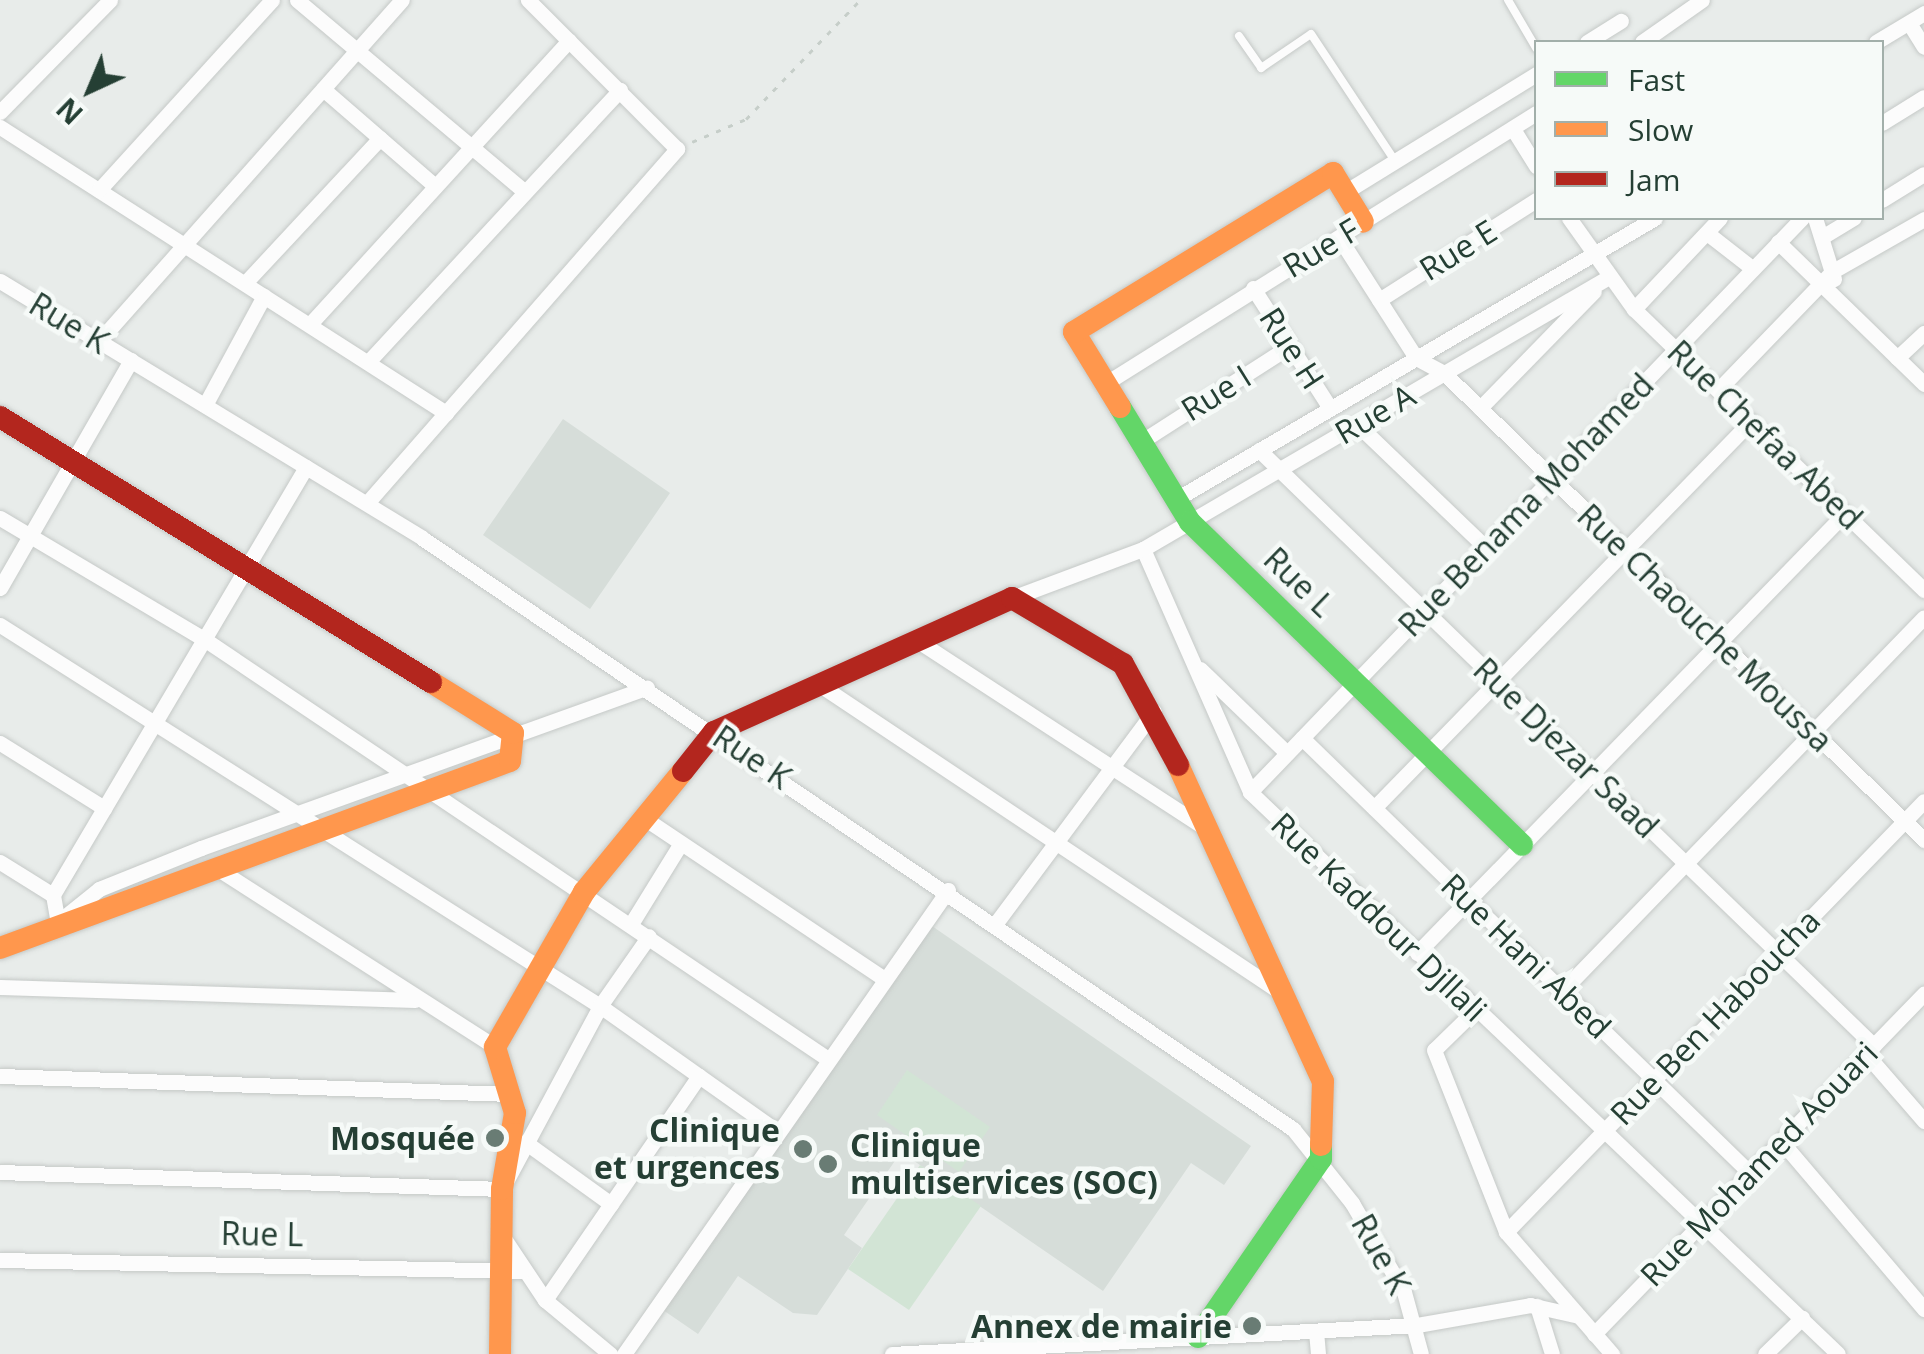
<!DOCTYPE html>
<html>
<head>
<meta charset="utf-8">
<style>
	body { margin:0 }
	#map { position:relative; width:1924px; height:1354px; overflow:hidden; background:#e8ecea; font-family:"Open Sans",sans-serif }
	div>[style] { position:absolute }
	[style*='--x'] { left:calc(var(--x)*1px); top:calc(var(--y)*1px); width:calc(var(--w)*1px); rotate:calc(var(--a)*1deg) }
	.built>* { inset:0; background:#d6ddd9 }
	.green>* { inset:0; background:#d2e4d5 }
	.path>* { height:2.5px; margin-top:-1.25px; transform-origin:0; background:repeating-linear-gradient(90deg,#c6cec9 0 5px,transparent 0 13px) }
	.roads { filter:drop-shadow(0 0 2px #c5c9c7) drop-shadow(0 0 2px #c5c9c7) }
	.lane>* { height:8px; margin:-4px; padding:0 4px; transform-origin:4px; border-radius:4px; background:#fcfcfc }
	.street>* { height:15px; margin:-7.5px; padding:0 7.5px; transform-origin:7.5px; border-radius:7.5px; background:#fcfcfc }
	.fast>* { height:22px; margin:-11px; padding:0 11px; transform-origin:11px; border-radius:11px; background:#63d668 }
	.slow>* { height:22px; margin:-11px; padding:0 11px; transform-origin:11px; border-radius:11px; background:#ff974d }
	.jam>* { height:22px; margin:-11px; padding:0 11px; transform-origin:11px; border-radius:11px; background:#b3261e }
	.dots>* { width:28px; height:28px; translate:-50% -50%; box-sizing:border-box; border:5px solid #f6faf8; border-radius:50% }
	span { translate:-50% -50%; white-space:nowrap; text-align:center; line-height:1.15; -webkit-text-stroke:9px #f6faf8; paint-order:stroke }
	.street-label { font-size:32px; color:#253f34 }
	.poi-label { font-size:32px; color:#253f34; font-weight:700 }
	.right { translate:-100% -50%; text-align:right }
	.left { translate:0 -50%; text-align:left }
	.legend { position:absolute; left:1534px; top:40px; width:350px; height:180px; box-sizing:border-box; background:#f6faf8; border:2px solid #a2afaa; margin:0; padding:12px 18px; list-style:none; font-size:30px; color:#253f34 }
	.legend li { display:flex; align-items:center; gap:20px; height:50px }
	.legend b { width:50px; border:2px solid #a2afaa }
	.north { position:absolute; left:40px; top:40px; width:100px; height:100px; -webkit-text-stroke:8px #f6faf8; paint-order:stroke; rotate:224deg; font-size:28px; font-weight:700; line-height:40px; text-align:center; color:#253f34 }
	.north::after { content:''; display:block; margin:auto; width:35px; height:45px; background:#253f34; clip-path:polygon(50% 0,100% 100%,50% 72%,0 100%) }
</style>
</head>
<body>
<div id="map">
	<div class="built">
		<i style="clip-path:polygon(563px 419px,670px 493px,590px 609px,483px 535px)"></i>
		<i style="clip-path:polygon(929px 924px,1251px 1146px,1224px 1185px,1191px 1163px,1103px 1291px,901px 1152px,844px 1235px,862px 1248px,817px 1315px,793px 1313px,738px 1276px,698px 1334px,663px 1310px)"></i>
	</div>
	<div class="green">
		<i style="clip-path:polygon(907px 1070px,990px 1127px,959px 1172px,877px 1115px)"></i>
		<i style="clip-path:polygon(920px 1165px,981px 1206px,909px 1310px,848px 1269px)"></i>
	</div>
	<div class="path">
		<i style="--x:692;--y:142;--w:59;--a:-23.1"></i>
		<i style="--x:746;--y:119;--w:165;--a:-46.2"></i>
	</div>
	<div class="roads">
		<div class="lane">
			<i style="--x:1508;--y:0;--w:56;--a:59.7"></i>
			<i style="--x:1239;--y:36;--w:39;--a:55"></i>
			<i style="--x:1261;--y:68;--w:60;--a:-34.2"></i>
			<i style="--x:1311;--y:34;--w:152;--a:56.5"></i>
		</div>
		<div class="street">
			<i style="--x:297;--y:0;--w:297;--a:40.1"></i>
			<i style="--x:1909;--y:23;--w:28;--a:58"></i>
			<i style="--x:1587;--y:42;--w:40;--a:-32"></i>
			<i style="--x:1642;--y:42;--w:73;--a:-35"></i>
			<i style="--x:1876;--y:42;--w:56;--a:-31.1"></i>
			<i style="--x:323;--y:89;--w:148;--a:40.9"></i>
			<i style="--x:0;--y:112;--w:157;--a:-45.5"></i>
			<i style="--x:1882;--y:123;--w:49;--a:-31.8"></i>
			<i style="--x:0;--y:127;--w:530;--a:32.67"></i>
			<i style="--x:1513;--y:129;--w:44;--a:58.1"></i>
			<i style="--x:99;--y:190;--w:257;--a:-47.7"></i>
			<i style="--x:1345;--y:192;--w:225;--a:-31.7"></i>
			<i style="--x:1882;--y:200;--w:49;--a:-31.8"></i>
			<i style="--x:1569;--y:218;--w:112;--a:54.5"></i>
			<i style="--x:1634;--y:309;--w:404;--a:44.1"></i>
			<i style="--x:1815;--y:218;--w:64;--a:72.7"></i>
			<i style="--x:1707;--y:233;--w:58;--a:38"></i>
			<i style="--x:1822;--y:237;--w:37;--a:-31"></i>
			<i style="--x:1340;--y:239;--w:141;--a:57.4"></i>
			<i style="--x:1416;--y:358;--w:32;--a:28"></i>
			<i style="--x:1444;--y:373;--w:670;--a:44.21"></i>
			<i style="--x:1778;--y:242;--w:204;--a:44.2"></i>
			<i style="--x:0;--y:281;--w:494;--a:31.3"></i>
			<i style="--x:422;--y:538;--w:1053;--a:34.16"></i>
			<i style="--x:1293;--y:1129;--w:95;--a:51.4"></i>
			<i style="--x:1352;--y:1203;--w:103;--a:59.7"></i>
			<i style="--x:1404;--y:1292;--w:64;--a:74.7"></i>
			<i style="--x:245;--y:283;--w:198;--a:-47"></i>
			<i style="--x:1253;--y:288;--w:143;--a:57.3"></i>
			<i style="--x:1379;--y:300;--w:186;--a:-32.5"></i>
			<i style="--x:1634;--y:309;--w:125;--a:-46.6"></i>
			<i style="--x:310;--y:324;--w:384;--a:-47.6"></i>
			<i style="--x:99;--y:341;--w:456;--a:-48.4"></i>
			<i style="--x:1897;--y:358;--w:37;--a:-43"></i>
			<i style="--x:368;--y:362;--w:371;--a:-47.2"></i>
			<i style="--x:1106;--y:383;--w:508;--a:-32.12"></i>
			<i style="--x:1718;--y:390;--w:165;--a:-46"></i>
			<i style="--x:1833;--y:271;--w:105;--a:-29.7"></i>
			<i style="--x:205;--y:405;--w:124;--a:-61.6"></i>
			<i style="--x:1480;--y:408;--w:163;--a:-45.7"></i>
			<i style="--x:1358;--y:425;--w:176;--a:43.8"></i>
			<i style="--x:1142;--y:441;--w:176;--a:-32.7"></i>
			<i style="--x:1259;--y:450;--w:856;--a:44.1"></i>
			<i style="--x:306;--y:467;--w:497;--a:120.6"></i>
			<i style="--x:53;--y:895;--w:27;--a:80"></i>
			<i style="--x:58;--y:922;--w:53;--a:-38.8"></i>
			<i style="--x:99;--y:889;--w:110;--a:-21.9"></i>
			<i style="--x:201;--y:848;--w:474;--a:-19.8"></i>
			<i style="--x:1178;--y:498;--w:553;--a:-30.41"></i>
			<i style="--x:367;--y:503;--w:471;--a:-48.8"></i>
			<i style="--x:677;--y:149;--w:211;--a:-135"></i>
			<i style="--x:0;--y:518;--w:237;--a:30.7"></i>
			<i style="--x:204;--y:639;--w:749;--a:33.94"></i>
			<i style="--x:1143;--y:549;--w:266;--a:66.2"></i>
			<i style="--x:1250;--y:792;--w:813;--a:43.7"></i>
			<i style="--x:0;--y:588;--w:263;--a:-60.1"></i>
			<i style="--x:1012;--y:598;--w:140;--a:-20.5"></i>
			<i style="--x:1143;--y:549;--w:537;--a:-30.29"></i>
			<i style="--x:0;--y:625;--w:711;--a:32.42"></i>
			<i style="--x:600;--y:1006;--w:214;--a:35.3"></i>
			<i style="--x:918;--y:641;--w:343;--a:33.1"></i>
			<i style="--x:1200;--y:669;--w:121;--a:44"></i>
			<i style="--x:820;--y:685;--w:553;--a:33.72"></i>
			<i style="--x:1302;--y:738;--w:624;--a:44.16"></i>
			<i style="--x:0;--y:743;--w:123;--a:32"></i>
			<i style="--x:1250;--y:792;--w:796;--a:-46.12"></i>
			<i style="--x:1374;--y:808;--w:540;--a:-45.75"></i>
			<i style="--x:644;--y:818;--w:284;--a:33.8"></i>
			<i style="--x:0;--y:862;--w:62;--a:31.9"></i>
			<i style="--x:218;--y:869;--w:329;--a:32.7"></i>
			<i style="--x:996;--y:923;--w:264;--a:-53.3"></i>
			<i style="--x:631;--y:924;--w:95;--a:-58.3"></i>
			<i style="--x:1417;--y:953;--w:614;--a:-45.79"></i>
			<i style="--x:0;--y:987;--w:415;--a:1.8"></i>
			<i style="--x:1562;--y:991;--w:520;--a:-45.93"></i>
			<i style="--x:1475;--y:1010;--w:57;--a:135.7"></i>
			<i style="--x:1434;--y:1050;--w:196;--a:68.4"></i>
			<i style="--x:1506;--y:1232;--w:162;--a:49"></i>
			<i style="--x:1866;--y:1054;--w:89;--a:49.1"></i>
			<i style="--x:0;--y:1076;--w:511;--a:2.02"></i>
			<i style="--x:1781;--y:1141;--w:221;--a:49.6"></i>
			<i style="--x:525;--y:1142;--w:106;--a:35.8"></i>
			<i style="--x:0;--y:1172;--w:502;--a:1.94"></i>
			<i style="--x:502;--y:1189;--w:208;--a:-61.8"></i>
			<i style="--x:600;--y:1006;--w:85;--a:-55"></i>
			<i style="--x:1506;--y:1232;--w:600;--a:-45.88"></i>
			<i style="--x:503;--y:1237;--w:76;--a:56.3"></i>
			<i style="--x:545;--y:1300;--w:85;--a:39.7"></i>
			<i style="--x:0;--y:1260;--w:523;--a:1.2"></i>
			<i style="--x:545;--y:1300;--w:272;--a:-55.5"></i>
			<i style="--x:1537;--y:1306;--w:50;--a:72.6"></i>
			<i style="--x:1316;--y:1331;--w:23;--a:85"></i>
			<i style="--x:1594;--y:1334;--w:474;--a:-45.9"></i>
			<i style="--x:624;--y:1354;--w:566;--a:-55.07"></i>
			<i style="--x:892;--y:1354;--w:526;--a:-3.16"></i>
			<i style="--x:1417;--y:1325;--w:115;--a:-10"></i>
			<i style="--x:1530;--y:1305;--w:50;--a:12.7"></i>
			<i style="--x:1765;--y:1354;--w:52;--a:-44.2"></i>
		</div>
		<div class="fast">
			<i style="--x:1120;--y:407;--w:135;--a:58.7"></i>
			<i style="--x:1190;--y:522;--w:463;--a:44.2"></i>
			<i style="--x:1198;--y:1337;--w:216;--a:-55.4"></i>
			<i style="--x:1321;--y:1159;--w:14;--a:-90"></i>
		</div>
		<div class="slow">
			<i style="--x:1120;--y:407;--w:88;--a:-121.5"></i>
			<i style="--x:1074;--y:332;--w:304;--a:-31.5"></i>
			<i style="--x:1333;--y:173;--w:57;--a:58.5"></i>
			<i style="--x:1178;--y:765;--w:348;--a:65.4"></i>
			<i style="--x:1323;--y:1081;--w:64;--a:91.8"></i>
			<i style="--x:0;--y:948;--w:543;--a:-20.14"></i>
			<i style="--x:510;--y:761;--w:28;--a:-84"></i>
			<i style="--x:513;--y:733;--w:97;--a:-148.1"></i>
			<i style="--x:500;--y:1354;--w:165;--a:-89.3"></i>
			<i style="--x:502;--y:1189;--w:77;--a:-80.3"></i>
			<i style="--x:515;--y:1113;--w:69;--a:-106.9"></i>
			<i style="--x:495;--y:1047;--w:179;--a:-60.1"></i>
			<i style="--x:584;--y:892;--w:156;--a:-50.7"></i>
		</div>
		<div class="jam">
			<i style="--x:0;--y:417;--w:506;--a:31.59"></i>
			<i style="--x:683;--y:771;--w:50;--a:-51.5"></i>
			<i style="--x:714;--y:732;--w:327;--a:-24.2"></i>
			<i style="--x:1012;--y:598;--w:129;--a:30.7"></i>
			<i style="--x:1123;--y:664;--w:115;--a:61.4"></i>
		</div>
	</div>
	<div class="dots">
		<i style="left:495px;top:1138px;background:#697c74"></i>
		<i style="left:803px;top:1149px;background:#697c74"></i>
		<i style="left:828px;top:1164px;background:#697c74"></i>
		<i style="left:1252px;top:1326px;background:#697c74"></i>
	</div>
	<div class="street-label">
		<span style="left:1321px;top:248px;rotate:-31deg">Rue F</span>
		<span style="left:1458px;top:250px;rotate:-32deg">Rue E</span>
		<span style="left:69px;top:323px;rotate:31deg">Rue K</span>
		<span style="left:1292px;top:348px;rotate:57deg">Rue H</span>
		<span style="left:1216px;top:393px;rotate:-32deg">Rue I</span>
		<span style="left:1375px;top:414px;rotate:-30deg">Rue A</span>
		<span style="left:1765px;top:435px;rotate:44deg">Rue Chefaa Abed</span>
		<span style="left:1526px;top:505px;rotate:-46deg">Rue Benama Mohamed</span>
		<span style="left:1299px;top:582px;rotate:44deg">Rue L</span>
		<span style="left:1705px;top:628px;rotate:44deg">Rue Chaouche Moussa</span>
		<span style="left:1566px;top:748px;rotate:44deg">Rue Djezar Saad</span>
		<span style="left:752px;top:757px;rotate:34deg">Rue K</span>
		<span style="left:1379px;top:917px;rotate:44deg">Rue Kaddour Djllali</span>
		<span style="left:1526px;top:956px;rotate:44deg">Rue Hani Abed</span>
		<span style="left:1715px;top:1017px;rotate:-46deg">Rue Ben Haboucha</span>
		<span style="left:1759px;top:1164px;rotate:-46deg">Rue Mohamed Aouari</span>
		<span style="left:262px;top:1234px;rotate:1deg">Rue L</span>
		<span style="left:1381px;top:1254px;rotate:61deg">Rue K</span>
	</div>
	<div class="poi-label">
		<span class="right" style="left:780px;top:1149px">Clinique<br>et urgences</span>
		<span class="right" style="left:475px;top:1138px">Mosquée</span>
		<span class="left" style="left:850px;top:1164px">Clinique<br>multiservices (SOC)</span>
		<span class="right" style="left:1232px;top:1326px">Annex de mairie</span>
	</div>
	<ul class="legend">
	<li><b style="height:12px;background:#63d668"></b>Fast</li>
	<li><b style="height:12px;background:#ff974d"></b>Slow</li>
	<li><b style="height:12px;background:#b3261e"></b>Jam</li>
	</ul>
	<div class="north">N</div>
</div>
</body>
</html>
